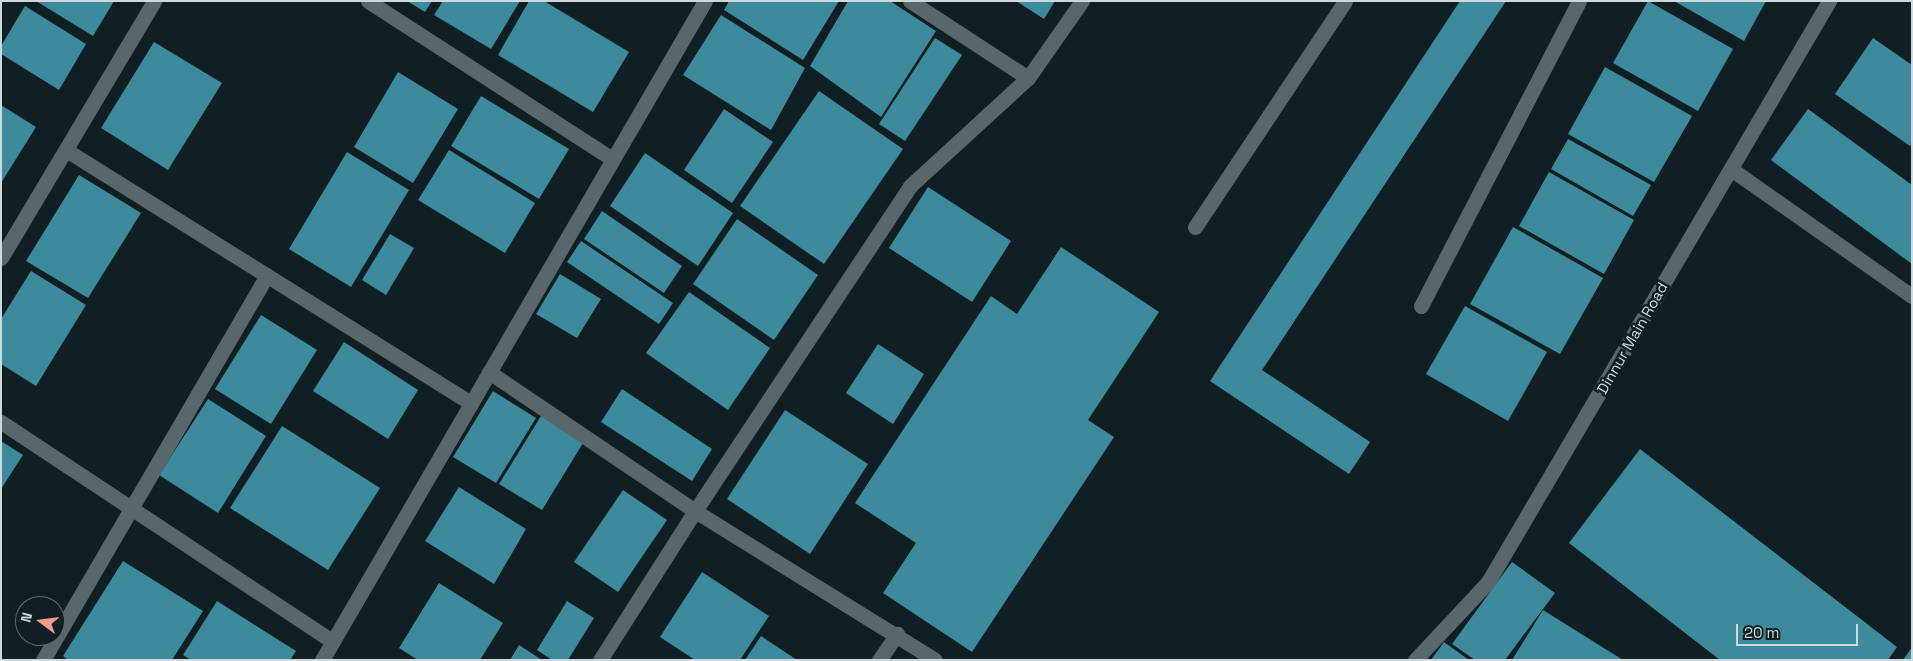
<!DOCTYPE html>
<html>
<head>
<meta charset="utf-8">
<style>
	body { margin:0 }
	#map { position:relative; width:1913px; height:661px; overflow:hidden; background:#101f23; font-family:"Space Grotesk",sans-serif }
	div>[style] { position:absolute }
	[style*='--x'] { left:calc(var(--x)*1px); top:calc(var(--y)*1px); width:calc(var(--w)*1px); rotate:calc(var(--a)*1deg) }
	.building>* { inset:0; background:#3c8a9b }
	.minor>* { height:15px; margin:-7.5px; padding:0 7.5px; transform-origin:7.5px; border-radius:7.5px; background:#57676b }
	.tertiary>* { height:15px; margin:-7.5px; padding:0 7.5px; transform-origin:7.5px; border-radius:7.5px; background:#57676b }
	span { translate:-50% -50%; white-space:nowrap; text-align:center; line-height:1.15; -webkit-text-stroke:5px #101f23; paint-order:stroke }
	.street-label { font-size:15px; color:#cfd8da }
	.frame { position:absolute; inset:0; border:2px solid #cfd8da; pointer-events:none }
	.north { position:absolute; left:15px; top:596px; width:50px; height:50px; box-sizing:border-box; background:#101f23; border:1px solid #5c696c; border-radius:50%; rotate:285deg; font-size:14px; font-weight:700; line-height:20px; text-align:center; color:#cfd8da }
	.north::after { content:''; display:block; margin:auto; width:18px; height:22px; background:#f49e89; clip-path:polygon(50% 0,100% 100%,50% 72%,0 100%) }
	.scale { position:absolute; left:1736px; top:624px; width:122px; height:22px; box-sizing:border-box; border:2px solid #cfd8da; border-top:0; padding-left:6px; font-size:15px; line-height:18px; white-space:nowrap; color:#cfd8da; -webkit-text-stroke:4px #101f23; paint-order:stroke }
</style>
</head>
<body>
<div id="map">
	<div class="building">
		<i style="clip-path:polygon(36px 1px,114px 1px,93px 36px)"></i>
		<i style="clip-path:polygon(407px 1px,432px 1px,425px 12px)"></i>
		<i style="clip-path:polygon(443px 1px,520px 1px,491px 49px,434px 15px)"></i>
		<i style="clip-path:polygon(529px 1px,544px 1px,629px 52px,593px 112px,498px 55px)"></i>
		<i style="clip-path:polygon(729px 1px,839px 1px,803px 60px,724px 10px)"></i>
		<i style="clip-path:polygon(848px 1px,890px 1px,936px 31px,881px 117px,810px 66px)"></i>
		<i style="clip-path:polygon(1016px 1px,1055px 1px,1044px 19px)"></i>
		<i style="clip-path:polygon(1460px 1px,1506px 1px,1262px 370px,1370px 442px,1349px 474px,1210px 381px)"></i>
		<i style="clip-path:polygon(1648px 1px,1733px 49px,1698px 111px,1613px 63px)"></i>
		<i style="clip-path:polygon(1674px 1px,1766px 1px,1744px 41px)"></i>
		<i style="clip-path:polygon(25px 6px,86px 44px,59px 90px,1px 54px,1px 46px)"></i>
		<i style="clip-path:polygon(721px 15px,805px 68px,771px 130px,683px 75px)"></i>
		<i style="clip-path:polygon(935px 38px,962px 55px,905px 141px,879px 124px)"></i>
		<i style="clip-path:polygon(1873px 38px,1912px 65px,1912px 143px,1910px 146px,1835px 94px)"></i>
		<i style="clip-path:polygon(154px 42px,222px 83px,168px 170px,101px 128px)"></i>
		<i style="clip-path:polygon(1605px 67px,1692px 116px,1654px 182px,1568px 134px)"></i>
		<i style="clip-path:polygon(398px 72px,458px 109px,413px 183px,354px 147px)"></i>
		<i style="clip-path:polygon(819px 91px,903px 149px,824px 264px,740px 206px)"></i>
		<i style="clip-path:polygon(481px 96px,569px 149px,539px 199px,451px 146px)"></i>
		<i style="clip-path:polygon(1px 105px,36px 127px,1px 183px)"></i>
		<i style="clip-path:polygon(724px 109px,773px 142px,732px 203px,684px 170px)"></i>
		<i style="clip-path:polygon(1808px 109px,1912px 185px,1912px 264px,1771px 160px)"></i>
		<i style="clip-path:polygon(1568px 139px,1651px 185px,1633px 216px,1551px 169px)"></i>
		<i style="clip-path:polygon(449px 150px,535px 203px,505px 253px,418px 200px)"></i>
		<i style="clip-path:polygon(347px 152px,409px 190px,351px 287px,289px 249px)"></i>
		<i style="clip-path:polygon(645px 153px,733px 213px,698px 266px,610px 206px)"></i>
		<i style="clip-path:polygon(1549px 172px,1634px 220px,1604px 274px,1519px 226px)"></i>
		<i style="clip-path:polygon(79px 175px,141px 213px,88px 298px,26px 261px)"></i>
		<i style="clip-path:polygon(928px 187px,1011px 241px,972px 302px,889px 248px)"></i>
		<i style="clip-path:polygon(602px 211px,682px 266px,664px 293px,584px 239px)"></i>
		<i style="clip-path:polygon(737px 219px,818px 275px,774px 340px,693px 284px)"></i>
		<i style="clip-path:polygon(1513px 227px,1603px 278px,1560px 354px,1470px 304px)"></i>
		<i style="clip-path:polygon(390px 234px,414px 248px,386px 295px,362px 280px)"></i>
		<i style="clip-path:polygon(581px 241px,673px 303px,659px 324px,567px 262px)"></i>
		<i style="clip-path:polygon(1061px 247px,1159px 312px,1088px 420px,1114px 437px,972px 652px,883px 593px,916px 543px,855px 503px,991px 296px,1017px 314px)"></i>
		<i style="clip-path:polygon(31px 271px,86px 305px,36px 386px,1px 364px,1px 319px)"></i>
		<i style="clip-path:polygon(560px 274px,601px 299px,577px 338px,536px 314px)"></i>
		<i style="clip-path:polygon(689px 292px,770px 348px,728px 410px,646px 353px)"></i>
		<i style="clip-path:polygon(1465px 306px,1547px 352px,1508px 421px,1426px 374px)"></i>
		<i style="clip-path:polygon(261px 315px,317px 350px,271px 424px,215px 389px)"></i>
		<i style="clip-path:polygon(344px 342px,418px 390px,388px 439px,313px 391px)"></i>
		<i style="clip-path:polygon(878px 344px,924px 374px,893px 424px,846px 393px)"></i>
		<i style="clip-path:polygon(622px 389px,712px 449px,692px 481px,601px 422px)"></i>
		<i style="clip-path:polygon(493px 391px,536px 418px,496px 483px,453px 457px)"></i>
		<i style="clip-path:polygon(208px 399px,266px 436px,218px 513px,159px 475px)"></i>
		<i style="clip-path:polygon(785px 410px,868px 464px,810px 554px,727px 499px)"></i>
		<i style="clip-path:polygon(541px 416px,583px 443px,542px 510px,499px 484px)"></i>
		<i style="clip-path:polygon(282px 426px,380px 488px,328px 570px,230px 508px)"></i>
		<i style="clip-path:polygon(1px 441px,23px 455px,1px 489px)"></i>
		<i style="clip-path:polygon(1640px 449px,1897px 647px,1888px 660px,1720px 660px,1569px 543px)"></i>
		<i style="clip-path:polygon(459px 487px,526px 529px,494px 584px,425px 541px)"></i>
		<i style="clip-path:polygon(623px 490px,667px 520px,618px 592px,574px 562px)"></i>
		<i style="clip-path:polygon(123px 561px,203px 611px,172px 660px,68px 660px,63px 656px)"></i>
		<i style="clip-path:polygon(1512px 562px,1555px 593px,1505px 660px,1475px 660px,1452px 644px)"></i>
		<i style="clip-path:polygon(702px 572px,769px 616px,740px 660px,695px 660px,660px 637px)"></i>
		<i style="clip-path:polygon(439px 583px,503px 623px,480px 660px,418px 660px,399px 648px)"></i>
		<i style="clip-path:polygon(217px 601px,296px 651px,290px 660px,191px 660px,183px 655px)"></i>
		<i style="clip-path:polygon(567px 601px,594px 618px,568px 660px,552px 660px,537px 650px)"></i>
		<i style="clip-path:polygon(1543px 610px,1623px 660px,1512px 660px)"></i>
		<i style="clip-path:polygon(761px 636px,797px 660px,745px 660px)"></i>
		<i style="clip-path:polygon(1444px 642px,1469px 660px,1431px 660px)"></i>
		<i style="clip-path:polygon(519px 645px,542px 660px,510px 660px)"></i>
		<i style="clip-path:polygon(1912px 647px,1912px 660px,1903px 660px)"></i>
	</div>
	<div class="minor">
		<i style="--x:368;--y:1;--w:291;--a:32.9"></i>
		<i style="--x:910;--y:1;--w:141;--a:33.1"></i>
		<i style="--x:66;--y:150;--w:478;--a:32"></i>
		<i style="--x:1731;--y:169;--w:221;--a:35.1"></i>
		<i style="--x:1195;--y:227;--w:271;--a:-56.4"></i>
		<i style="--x:1;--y:258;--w:299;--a:-59.2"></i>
		<i style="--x:1421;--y:306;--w:343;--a:-62.6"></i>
		<i style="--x:489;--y:372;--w:249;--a:34"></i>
		<i style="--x:695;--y:511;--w:282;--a:31.8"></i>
		<i style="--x:1;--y:422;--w:397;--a:33.5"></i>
		<i style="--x:43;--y:660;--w:445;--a:-59.8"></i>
		<i style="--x:322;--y:660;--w:762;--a:-59.84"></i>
		<i style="--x:600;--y:660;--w:177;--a:-57.5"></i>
		<i style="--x:695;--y:511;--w:390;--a:-56.5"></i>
		<i style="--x:910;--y:186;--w:160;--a:-42.5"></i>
		<i style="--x:1028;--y:78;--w:94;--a:-55"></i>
		<i style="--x:879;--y:660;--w:32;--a:-55"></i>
	</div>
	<div class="tertiary">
		<i style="--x:1415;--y:660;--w:107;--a:-46.9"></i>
		<i style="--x:1488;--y:582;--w:674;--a:-59.59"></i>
	</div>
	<div class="street-label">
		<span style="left:1632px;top:338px;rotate:-60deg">Dinnur Main Road</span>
	</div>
	<div class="frame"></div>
	<div class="north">N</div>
	<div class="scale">20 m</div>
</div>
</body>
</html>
